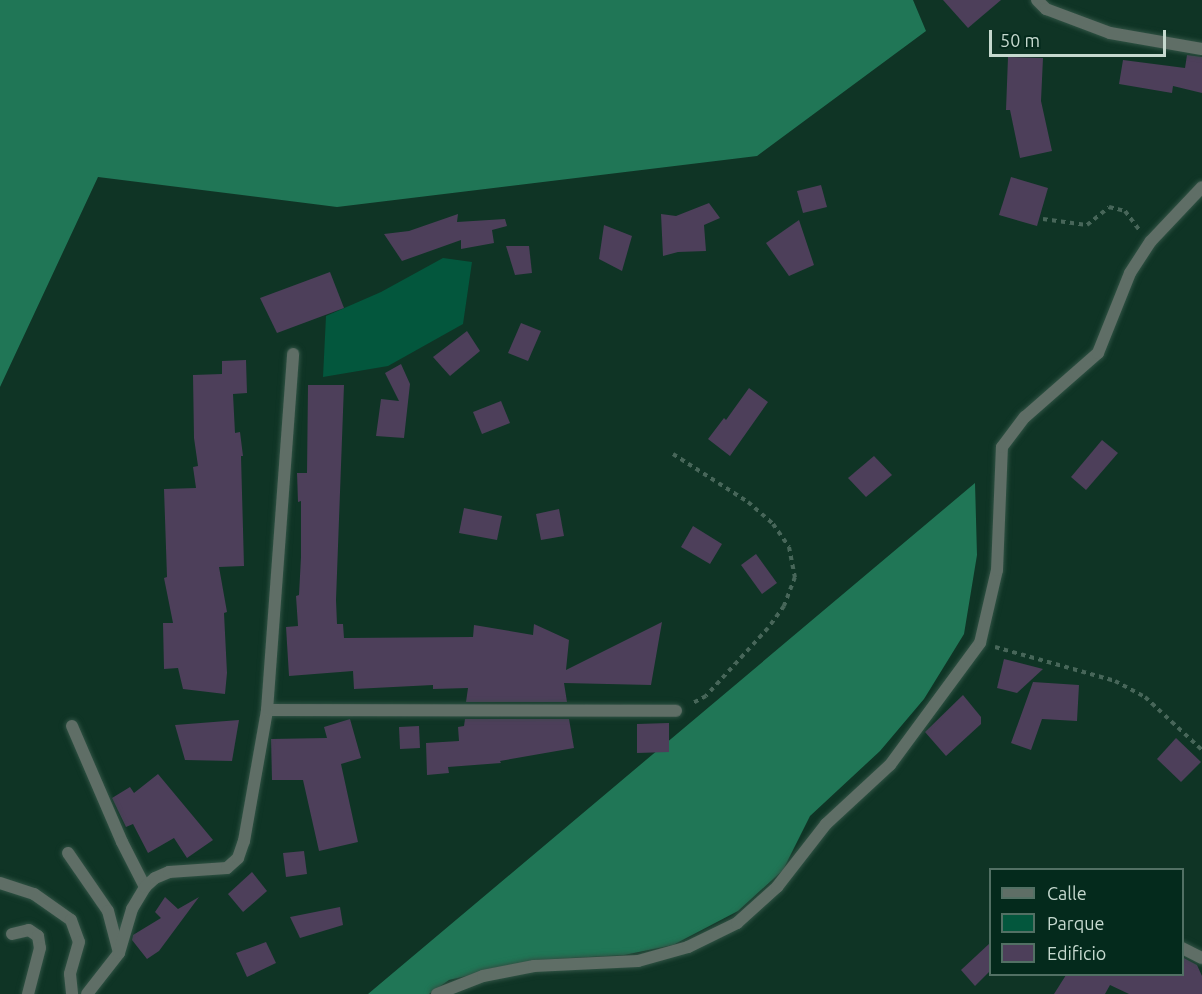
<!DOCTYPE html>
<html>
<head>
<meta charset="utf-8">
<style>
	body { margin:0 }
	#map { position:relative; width:1202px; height:994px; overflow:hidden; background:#0f3425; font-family:Ubuntu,sans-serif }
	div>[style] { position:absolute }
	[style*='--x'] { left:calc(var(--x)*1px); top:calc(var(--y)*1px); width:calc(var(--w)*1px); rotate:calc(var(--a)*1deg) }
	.green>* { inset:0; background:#03573d }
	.forest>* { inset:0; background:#207656 }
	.building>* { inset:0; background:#4d3f5a }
	.path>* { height:4px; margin-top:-2px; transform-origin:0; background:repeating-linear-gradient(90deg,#476659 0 4.5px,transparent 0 9px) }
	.roads { filter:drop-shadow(0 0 2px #305244) drop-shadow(0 0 2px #305244) }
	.lane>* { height:12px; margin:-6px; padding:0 6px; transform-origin:6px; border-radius:6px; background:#5f6e66 }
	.street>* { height:12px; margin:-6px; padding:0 6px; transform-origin:6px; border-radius:6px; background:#5f6e66 }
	span { translate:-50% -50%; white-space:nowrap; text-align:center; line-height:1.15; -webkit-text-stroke:4.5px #042a1c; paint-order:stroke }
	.legend { position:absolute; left:989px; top:868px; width:195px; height:108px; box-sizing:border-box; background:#042a1c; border:2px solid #527064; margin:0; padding:8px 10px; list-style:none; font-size:18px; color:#c6d9cf }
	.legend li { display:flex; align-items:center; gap:12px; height:30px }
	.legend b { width:30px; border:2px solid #527064 }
	.scale { position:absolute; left:989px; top:30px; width:177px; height:27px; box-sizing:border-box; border:3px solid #c6d9cf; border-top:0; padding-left:8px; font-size:18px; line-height:21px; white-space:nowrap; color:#c6d9cf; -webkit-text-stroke:4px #042a1c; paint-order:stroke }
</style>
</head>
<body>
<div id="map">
	<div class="green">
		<i style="clip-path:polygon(443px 258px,472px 262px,463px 324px,388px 366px,323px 377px,326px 316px,381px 292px)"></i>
	</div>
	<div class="forest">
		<i style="clip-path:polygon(0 0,913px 0,926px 31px,757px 156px,337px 207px,98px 177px,0 387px)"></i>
		<i style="clip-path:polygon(975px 483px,977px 555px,964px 634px,924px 699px,880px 751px,810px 816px,783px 870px,738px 911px,673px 945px,624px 955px,535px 960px,449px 980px,429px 994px,368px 994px)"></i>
	</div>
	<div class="building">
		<i style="clip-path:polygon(943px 0,1001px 0,968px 28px)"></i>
		<i style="clip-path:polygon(1187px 55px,1202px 57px,1202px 93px,1173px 86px,1172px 93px,1119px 84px,1123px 60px,1185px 68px)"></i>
		<i style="clip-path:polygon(1008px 57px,1043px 58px,1041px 101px,1052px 151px,1020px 158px,1010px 110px,1006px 110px)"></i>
		<i style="clip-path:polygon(1011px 177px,1048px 188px,1037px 226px,999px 215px)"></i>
		<i style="clip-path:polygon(821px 185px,827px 207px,803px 213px,797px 191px)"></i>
		<i style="clip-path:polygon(709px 203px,720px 218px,704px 225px,706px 251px,678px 252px,663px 256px,661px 214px,676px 216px)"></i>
		<i style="clip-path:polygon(458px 214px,457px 222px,505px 219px,507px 226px,492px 230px,494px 243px,461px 249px,461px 240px,402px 261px,384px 234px,409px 231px)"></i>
		<i style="clip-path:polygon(799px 220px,814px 265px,789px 276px,766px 243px)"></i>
		<i style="clip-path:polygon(604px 225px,632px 236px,622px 271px,599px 259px)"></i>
		<i style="clip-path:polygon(506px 246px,529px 246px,532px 273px,515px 275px)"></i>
		<i style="clip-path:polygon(330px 272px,344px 308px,277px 333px,260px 298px)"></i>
		<i style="clip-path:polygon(521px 323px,541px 331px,528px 361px,508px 353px)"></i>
		<i style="clip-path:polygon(467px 331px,480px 351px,450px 376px,433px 357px)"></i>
		<i style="clip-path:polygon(246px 360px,247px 393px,233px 394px,235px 433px,240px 432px,243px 456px,241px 456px,244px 566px,219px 567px,227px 612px,224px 613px,227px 673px,225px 694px,183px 689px,178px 668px,164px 669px,163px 623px,173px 623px,164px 578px,167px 577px,164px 489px,196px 488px,193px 467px,198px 466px,194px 438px,193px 375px,222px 374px,222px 361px)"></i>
		<i style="clip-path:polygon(401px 364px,410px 384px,404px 438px,376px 436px,381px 399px,399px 401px,385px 373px)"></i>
		<i style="clip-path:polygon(308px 385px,344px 385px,336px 600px,337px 624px,343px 624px,344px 638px,473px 637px,474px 625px,533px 635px,534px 624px,569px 640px,566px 670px,662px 622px,651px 685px,564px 683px,567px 702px,466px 702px,468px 688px,433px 689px,433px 685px,354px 689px,353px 671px,289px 676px,286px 627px,298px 626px,296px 596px,299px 595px,301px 557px,301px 501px,298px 502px,297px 473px,307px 473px)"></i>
		<i style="clip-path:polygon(749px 388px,768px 402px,730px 456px,708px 439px,724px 418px,726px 420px)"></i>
		<i style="clip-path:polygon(501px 401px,510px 423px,482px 434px,473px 412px)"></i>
		<i style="clip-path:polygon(1102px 440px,1118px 453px,1086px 490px,1071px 477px)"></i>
		<i style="clip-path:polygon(874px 456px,892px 475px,866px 497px,848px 478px)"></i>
		<i style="clip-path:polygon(464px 508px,502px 516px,497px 540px,459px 533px)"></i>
		<i style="clip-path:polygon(559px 509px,564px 536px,541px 540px,536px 514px)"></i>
		<i style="clip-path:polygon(693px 526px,722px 544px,710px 564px,681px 547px)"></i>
		<i style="clip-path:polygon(756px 554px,777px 583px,762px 594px,741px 565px)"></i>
		<i style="clip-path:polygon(1004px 659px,1043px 669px,1017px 693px,997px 688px)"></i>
		<i style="clip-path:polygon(1033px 682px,1079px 685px,1077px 721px,1042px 719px,1031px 750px,1011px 743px)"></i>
		<i style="clip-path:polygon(963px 695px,981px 717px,981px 724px,946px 756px,925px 732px)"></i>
		<i style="clip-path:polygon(350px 719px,361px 758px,341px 764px,358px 842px,319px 851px,303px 780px,272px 780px,271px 739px,327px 738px,324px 727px)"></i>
		<i style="clip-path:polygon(465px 719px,569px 719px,574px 748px,500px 761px,501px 763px,448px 767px,449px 773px,427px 775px,426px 743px,459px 741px,458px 727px,464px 726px)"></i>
		<i style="clip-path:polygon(239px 720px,232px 761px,185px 760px,175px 725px)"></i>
		<i style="clip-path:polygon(669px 723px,669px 752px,637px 753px,637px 724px)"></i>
		<i style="clip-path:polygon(419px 726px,420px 748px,400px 749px,399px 727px)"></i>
		<i style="clip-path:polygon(1176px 738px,1201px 762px,1181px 782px,1157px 759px)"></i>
		<i style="clip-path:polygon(158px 774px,213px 840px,187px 858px,174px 838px,148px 853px,133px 824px,126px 827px,112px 798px,130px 787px,134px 793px)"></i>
		<i style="clip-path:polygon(304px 851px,307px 874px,286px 877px,283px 853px)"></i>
		<i style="clip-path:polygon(252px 872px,267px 891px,243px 912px,228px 894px)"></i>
		<i style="clip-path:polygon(165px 897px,178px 909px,199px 897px,159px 951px,147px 959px,132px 940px,133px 935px,161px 918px,155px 912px)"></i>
		<i style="clip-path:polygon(340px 907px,343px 925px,300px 938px,290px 917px)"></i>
		<i style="clip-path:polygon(266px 942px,276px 963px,247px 977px,236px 953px)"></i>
		<i style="clip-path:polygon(990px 943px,990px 971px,975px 986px,961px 970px)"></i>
		<i style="clip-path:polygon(1182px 957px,1197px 965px,1202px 976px,1202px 994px,1129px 994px,1110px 985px,1105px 994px,1054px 994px,1066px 975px,1182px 975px)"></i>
	</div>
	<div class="path">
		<i style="--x:1043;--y:219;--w:44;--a:7.8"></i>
		<i style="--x:1087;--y:225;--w:28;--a:-39"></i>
		<i style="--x:1109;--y:207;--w:16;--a:14"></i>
		<i style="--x:1125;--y:211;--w:25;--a:53"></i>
		<i style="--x:673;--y:454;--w:89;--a:32.6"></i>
		<i style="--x:748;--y:502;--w:33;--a:41"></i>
		<i style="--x:773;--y:524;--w:28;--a:55"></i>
		<i style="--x:789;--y:547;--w:31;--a:79"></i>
		<i style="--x:795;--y:577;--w:31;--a:111"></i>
		<i style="--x:784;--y:606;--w:27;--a:126"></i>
		<i style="--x:768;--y:628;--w:92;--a:132.4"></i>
		<i style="--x:706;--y:696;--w:17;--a:152"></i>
		<i style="--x:995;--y:647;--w:125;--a:15.8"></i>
		<i style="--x:1115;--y:681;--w:34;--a:28"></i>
		<i style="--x:1145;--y:697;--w:78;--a:42.9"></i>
	</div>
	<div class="roads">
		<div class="lane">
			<i style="--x:1037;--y:0;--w:13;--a:45"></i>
			<i style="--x:1046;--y:9;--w:68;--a:20.6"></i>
			<i style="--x:1110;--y:33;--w:93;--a:9.9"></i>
			<i style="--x:68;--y:853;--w:70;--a:55.4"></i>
			<i style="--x:108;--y:911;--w:43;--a:75.3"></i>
			<i style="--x:0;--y:883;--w:36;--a:18"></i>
			<i style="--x:34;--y:894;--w:45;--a:35.1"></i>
			<i style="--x:71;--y:920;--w:23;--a:70"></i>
			<i style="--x:79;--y:942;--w:33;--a:106"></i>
			<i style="--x:70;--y:974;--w:20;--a:84"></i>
			<i style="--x:12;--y:934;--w:17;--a:-13"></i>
			<i style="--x:29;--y:930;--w:11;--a:34"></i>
			<i style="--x:38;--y:936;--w:12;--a:81"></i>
			<i style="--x:40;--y:948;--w:48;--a:104.6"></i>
		</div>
		<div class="street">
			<i style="--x:267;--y:710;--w:409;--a:0.1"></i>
			<i style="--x:72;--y:726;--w:126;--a:66.7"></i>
			<i style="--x:122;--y:842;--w:51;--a:62.9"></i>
			<i style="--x:1182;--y:948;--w:22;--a:27"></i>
			<i style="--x:87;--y:994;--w:52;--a:-52"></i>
			<i style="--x:119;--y:953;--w:46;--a:-73.5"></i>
			<i style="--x:132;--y:909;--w:26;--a:-59"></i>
			<i style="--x:145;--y:887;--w:13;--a:-42"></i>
			<i style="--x:155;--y:878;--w:15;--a:-23"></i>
			<i style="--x:169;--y:872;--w:58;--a:-3.9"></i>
			<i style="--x:227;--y:868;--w:15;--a:-42"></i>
			<i style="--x:238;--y:858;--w:18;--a:-71"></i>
			<i style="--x:244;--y:841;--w:133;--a:-80"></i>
			<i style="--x:267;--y:710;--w:357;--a:-85.8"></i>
			<i style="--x:437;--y:994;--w:49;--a:-21.4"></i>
			<i style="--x:483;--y:976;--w:52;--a:-11.1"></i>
			<i style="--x:534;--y:966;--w:104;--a:-2.8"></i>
			<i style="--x:638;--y:961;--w:52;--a:-15.6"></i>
			<i style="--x:688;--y:947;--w:55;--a:-26.1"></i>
			<i style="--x:737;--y:923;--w:54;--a:-42"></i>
			<i style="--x:777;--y:887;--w:80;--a:-52.1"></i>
			<i style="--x:826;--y:824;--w:87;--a:-42.7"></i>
			<i style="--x:890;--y:765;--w:152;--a:-53.6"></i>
			<i style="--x:980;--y:643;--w:75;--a:-76.9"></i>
			<i style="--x:997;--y:570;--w:123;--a:-87.7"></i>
			<i style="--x:1002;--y:447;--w:38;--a:-53"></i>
			<i style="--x:1025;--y:417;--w:97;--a:-41.2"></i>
			<i style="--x:1098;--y:353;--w:86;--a:-68.2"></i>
			<i style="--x:1130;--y:273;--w:38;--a:-57"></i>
			<i style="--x:1151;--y:241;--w:74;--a:-46.6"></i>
		</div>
	</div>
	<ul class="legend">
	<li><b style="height:8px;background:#5f6e66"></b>Calle</li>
	<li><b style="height:16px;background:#03573d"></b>Parque</li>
	<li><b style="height:16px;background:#4d3f5a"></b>Edificio</li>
	</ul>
	<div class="scale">50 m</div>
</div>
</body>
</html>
